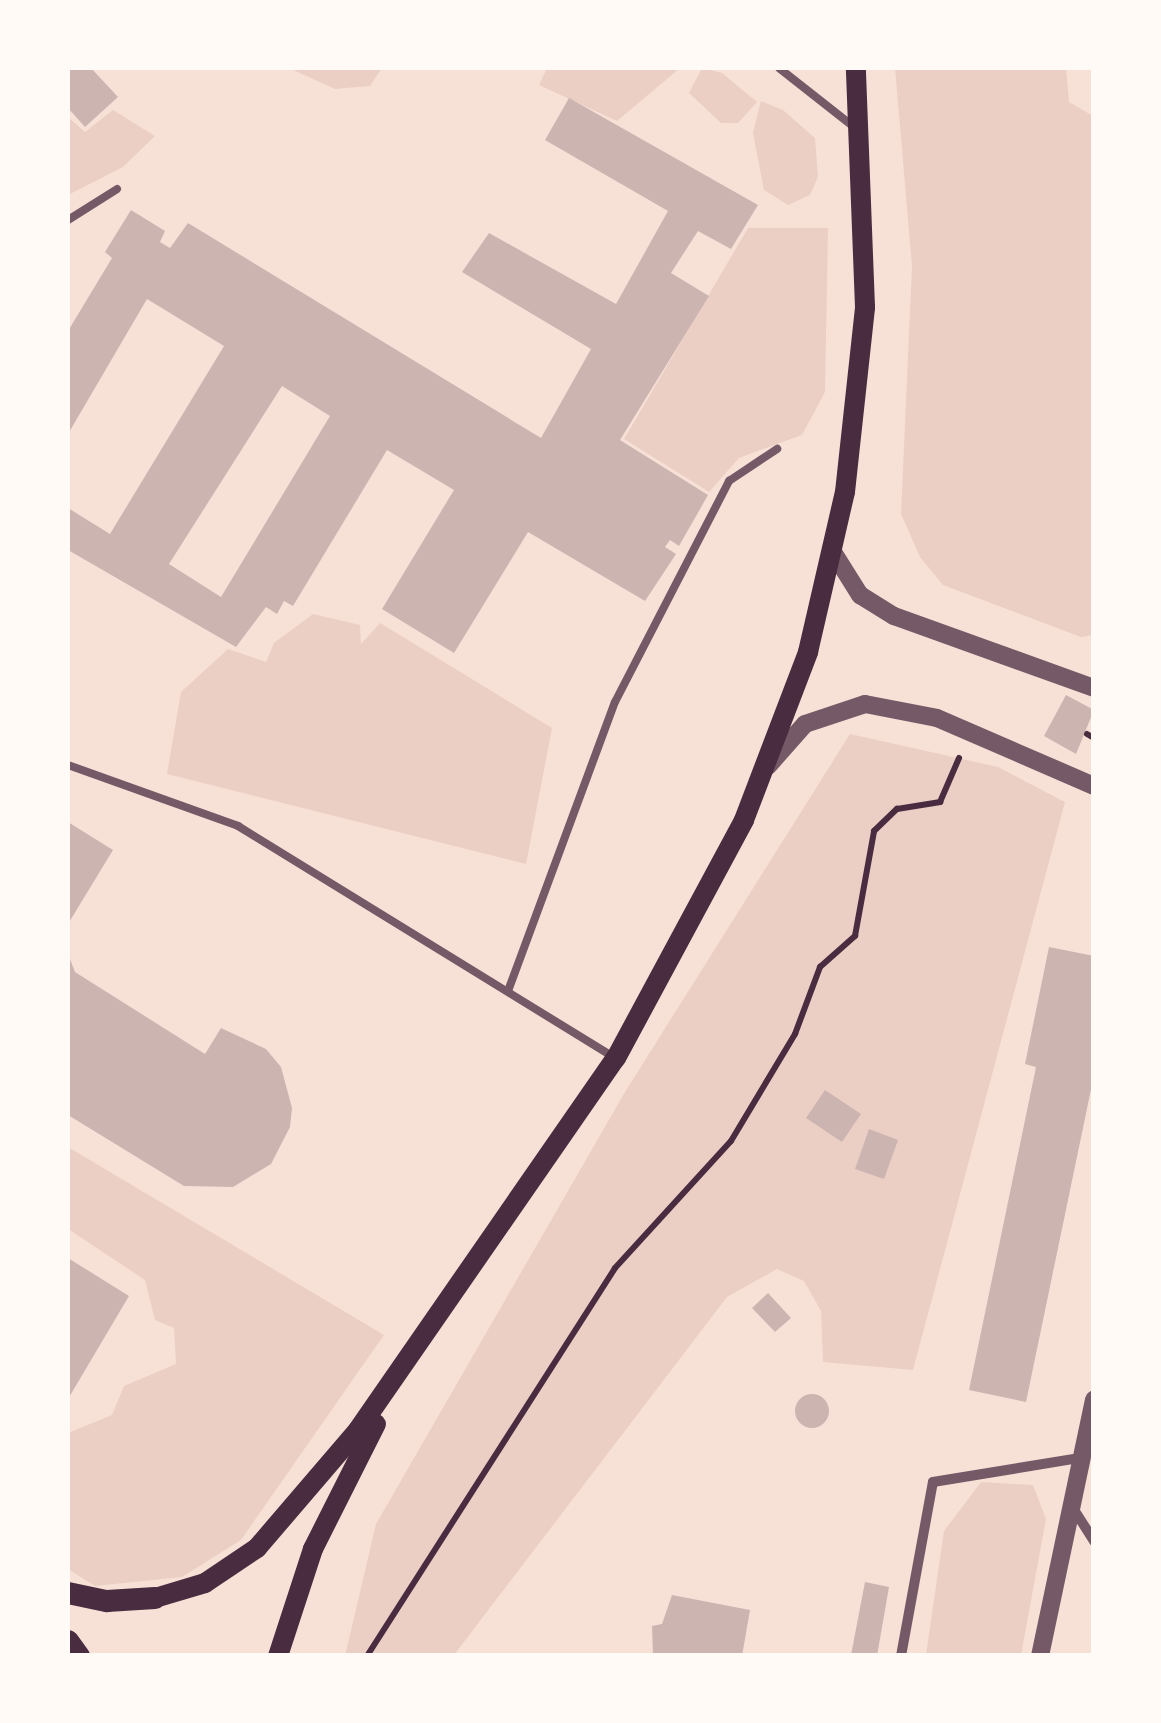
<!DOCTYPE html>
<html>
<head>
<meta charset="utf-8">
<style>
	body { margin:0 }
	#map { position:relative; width:1161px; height:1723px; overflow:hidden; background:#f7e1d7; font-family:Ubuntu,sans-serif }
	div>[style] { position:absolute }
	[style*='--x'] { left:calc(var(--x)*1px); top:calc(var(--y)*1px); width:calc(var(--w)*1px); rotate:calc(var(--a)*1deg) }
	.green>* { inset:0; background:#ebcfc5 }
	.building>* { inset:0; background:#ccb4b1 }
	.round { border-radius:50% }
	.path>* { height:6px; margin:-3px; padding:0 3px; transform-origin:3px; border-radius:3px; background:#4a2c40 }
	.service>* { height:8px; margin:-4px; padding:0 4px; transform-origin:4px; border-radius:4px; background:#755966 }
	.minor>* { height:10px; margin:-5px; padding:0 5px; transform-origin:5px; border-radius:5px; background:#755966 }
	.tertiary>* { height:18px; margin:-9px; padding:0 9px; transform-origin:9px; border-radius:9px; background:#755966 }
	.secondary>* { height:20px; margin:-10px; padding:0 10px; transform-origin:10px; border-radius:10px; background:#4a2c40 }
	.primary>* { height:22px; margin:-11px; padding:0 11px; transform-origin:11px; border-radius:11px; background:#4a2c40 }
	span { translate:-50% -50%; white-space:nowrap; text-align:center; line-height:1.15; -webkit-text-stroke:9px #fffaf5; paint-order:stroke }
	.frame { position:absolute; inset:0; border:70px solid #fffaf5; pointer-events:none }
</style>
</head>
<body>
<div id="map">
	<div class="green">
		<i style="clip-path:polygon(289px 68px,382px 68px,370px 86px,335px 89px)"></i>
		<i style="clip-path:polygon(547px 68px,680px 68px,617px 121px,539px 85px)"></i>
		<i style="clip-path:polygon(702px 68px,722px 73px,757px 102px,738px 123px,721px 123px,689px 93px)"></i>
		<i style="clip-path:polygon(895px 68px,1066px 68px,1069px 102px,1093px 116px,1093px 635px,1081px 637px,943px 585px,920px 557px,901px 514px,912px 266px)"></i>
		<i style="clip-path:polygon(761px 101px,783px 110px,815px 138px,818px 177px,810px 195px,788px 205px,764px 190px,753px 133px)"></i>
		<i style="clip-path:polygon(113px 110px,155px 136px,123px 167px,68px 195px,68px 117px,85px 132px)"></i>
		<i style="clip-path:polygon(748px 228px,828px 228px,825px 392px,802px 435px,739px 458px,709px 492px,624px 439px)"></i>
		<i style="clip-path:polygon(313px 614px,360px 625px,361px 644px,380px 623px,552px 728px,526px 864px,167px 774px,181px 692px,228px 649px,266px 662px,274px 643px)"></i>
		<i style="clip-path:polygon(850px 734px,998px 767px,1065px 802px,913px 1370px,823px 1362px,821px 1311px,804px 1281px,777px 1269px,727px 1297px,454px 1655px,345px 1656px,376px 1524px,625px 1092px)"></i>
		<i style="clip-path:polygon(68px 1147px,384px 1335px,241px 1540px,182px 1577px,95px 1586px,68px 1569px,68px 1433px,112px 1415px,124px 1386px,176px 1364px,174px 1328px,155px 1320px,145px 1280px,68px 1229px)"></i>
		<i style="clip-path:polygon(981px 1482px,1033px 1485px,1046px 1519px,1021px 1655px,926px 1655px,944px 1531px)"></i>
	</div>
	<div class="building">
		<i style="clip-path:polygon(68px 68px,91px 68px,118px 97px,85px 127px,68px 108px)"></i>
		<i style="clip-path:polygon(evenodd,569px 98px,758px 205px,731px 249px,698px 231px,671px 273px,709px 296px,620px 440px,708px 495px,679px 546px,670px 540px,665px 547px,676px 554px,645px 601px,528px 532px,454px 653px,382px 609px,454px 490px,387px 450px,293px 606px,284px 601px,277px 614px,266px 607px,236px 647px,68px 550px,68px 508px,110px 534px,224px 346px,147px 299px,68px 434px,68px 331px,112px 258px,105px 252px,131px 210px,165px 231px,160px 242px,170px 248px,188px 223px,541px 438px,591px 349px,462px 272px,489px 233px,616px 304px,668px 211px,545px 140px,569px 98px,282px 386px,330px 416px,221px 597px,169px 564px,282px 386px)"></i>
		<i style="clip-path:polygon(1066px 695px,1094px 710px,1076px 754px,1044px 736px)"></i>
		<i style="clip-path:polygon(68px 822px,113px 850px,68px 924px)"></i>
		<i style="clip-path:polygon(1049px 947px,1094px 956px,1094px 1075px,1026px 1402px,969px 1390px,1036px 1067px,1025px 1064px)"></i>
		<i style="clip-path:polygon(68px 954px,75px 972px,205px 1054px,221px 1028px,266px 1049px,281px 1067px,292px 1108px,290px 1127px,271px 1164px,233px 1187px,184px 1186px,68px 1115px)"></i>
		<i style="clip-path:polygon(825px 1090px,861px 1114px,842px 1142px,806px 1118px)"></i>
		<i style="clip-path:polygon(869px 1129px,898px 1140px,884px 1179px,855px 1169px)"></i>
		<i style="clip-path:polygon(68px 1258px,129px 1296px,68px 1399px)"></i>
		<i style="clip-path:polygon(768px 1293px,791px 1318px,775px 1332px,752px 1308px)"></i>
		<i class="round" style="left:795px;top:1394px;width:34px;height:34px"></i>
		<i style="clip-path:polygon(865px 1582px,889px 1587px,877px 1656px,851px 1655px)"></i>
		<i style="clip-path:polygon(672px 1595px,750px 1610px,742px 1656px,653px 1656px,652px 1626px,662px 1624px)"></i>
	</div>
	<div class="path">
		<i style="--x:1087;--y:734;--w:8;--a:30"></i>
		<i style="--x:367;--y:1656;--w:460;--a:-57.4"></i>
		<i style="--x:615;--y:1268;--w:172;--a:-47.6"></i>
		<i style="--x:731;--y:1141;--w:125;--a:-59.1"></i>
		<i style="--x:795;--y:1034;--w:72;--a:-69.5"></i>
		<i style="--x:820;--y:967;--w:47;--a:-41.5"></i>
		<i style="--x:855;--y:936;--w:107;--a:-79.7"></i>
		<i style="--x:874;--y:831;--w:32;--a:-44"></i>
		<i style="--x:897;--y:809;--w:44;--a:-9.2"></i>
		<i style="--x:940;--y:802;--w:48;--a:-66.6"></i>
	</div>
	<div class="service">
		<i style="--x:779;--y:68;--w:95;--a:38.2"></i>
		<i style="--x:68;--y:220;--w:58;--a:-32.3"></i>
		<i style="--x:68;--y:765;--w:181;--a:19.7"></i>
		<i style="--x:238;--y:826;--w:439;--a:31.6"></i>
		<i style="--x:508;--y:991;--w:308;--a:-69.7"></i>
		<i style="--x:615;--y:702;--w:249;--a:-62.7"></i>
		<i style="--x:729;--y:481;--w:58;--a:-33.7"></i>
	</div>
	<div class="minor">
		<i style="--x:1071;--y:1505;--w:43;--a:57.4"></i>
		<i style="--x:901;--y:1656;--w:177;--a:-79.6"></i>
		<i style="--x:933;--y:1482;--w:149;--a:-9.3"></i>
	</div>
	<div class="tertiary">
		<i style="--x:833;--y:552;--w:51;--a:57.9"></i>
		<i style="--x:860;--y:595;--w:40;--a:32"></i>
		<i style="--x:894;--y:616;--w:213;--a:19.8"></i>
		<i style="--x:768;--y:766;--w:56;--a:-48.6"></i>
		<i style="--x:805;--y:724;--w:63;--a:-18.4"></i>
		<i style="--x:865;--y:704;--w:73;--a:11"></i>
		<i style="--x:937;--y:718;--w:171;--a:23.4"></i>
		<i style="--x:1040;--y:1656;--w:262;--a:-78.1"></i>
	</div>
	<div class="secondary">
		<i style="--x:155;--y:1598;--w:52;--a:-16.7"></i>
		<i style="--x:205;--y:1583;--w:63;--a:-33.9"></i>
		<i style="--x:257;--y:1548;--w:155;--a:-49.4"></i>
		<i style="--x:358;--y:1430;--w:453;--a:-55.3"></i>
		<i style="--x:616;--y:1058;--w:270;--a:-61.7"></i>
		<i style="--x:744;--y:820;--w:180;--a:-69.1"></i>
		<i style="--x:808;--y:652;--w:164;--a:-77"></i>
		<i style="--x:845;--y:492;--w:186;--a:-83.8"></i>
		<i style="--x:865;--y:307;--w:239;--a:-92.2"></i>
		<i style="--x:278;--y:1656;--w:113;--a:-71.9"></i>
		<i style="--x:313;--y:1549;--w:140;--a:-63.3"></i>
	</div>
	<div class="primary">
		<i style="--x:68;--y:1593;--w:40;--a:12"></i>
		<i style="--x:107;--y:1601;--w:48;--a:-3.6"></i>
		<i style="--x:68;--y:1641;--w:19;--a:54"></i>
	</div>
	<div class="frame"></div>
</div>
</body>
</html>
